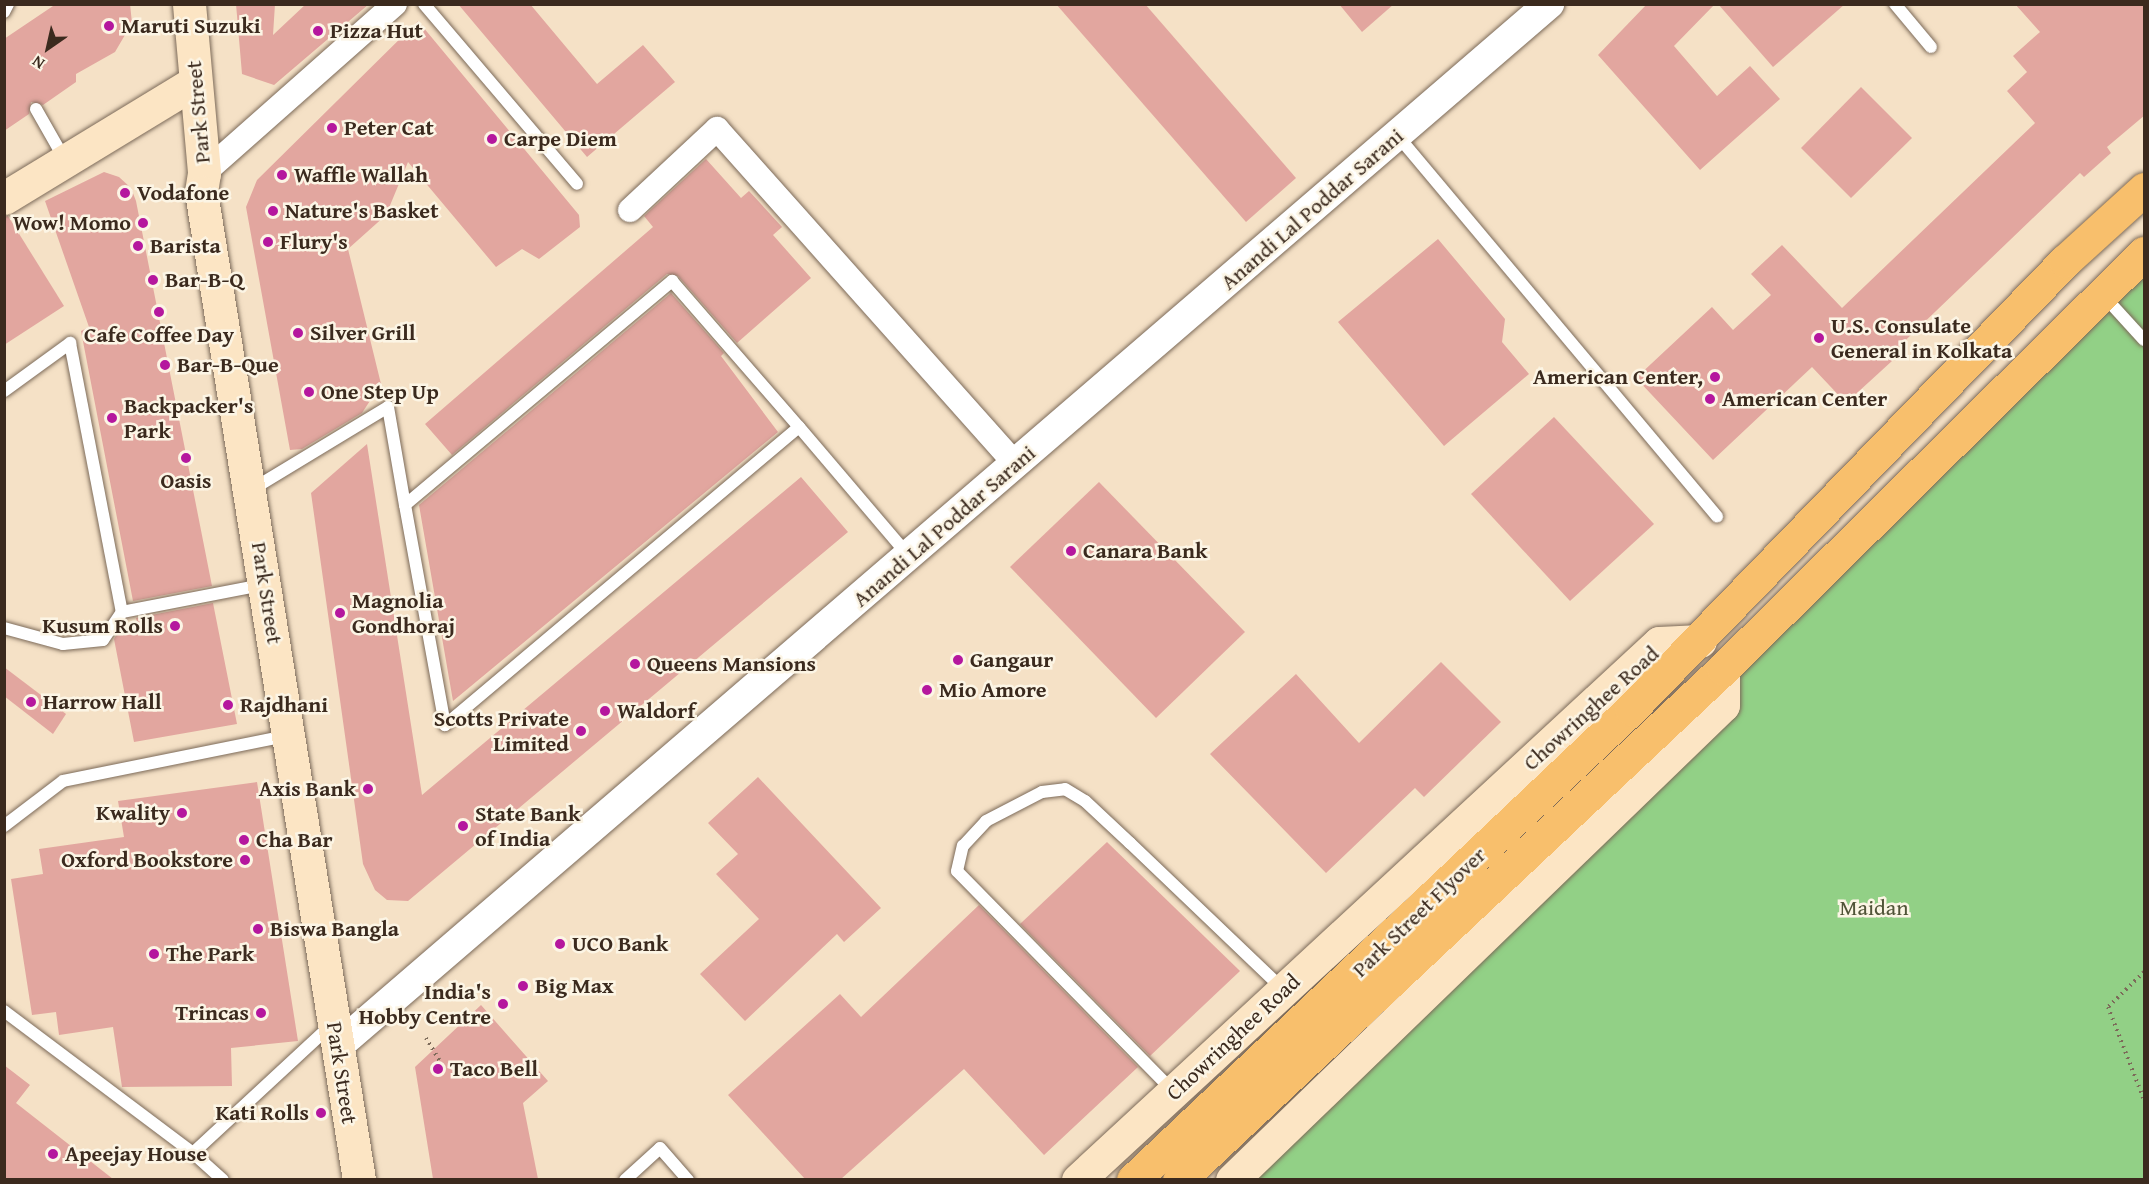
<!DOCTYPE html>
<html>
<head>
<meta charset="utf-8">
<style>
	body { margin:0 }
	#map { position:relative; width:2149px; height:1184px; overflow:hidden; background:#f5e1c6; font-family:"Gentium Book Plus",serif }
	div>[style] { position:absolute }
	[style*='--x'] { left:calc(var(--x)*1px); top:calc(var(--y)*1px); width:calc(var(--w)*1px); rotate:calc(var(--a)*1deg) }
	.green>* { inset:0; background:#92d086 }
	.building>* { inset:0; background:#e2a69f }
	.path>* { height:4px; margin-top:-2px; transform-origin:0; background:repeating-linear-gradient(90deg,#7c6a59 0 1.5px,transparent 0 6px) }
	.roads { filter:drop-shadow(0 0 2px #7c6a59) drop-shadow(0 0 2px #7c6a59) }
	.service>* { height:12px; margin:-6px; padding:0 6px; transform-origin:6px; border-radius:6px; background:#fff }
	.minor>* { height:24px; margin:-12px; padding:0 12px; transform-origin:12px; border-radius:12px; background:#fff }
	.tertiary>* { height:30px; margin:-15px; padding:0 15px; transform-origin:15px; border-radius:15px; background:#fff }
	.secondary>* { height:33px; margin:-16.5px; padding:0 16.5px; transform-origin:16.5px; border-radius:16.5px; background:#fce5c4 }
	.primary>* { height:33px; margin:-16.5px; padding:0 16.5px; transform-origin:16.5px; border-radius:16.5px; background:#f8bf6c }
	.dots>* { width:16px; height:16px; translate:-50% -50%; box-sizing:border-box; border:3px solid #fcf5e5; border-radius:50% }
	span { translate:-50% -50%; white-space:nowrap; text-align:center; line-height:1.15; -webkit-text-stroke:5px #fcf5e5; paint-order:stroke }
	.poi-label { font-size:22px; color:#3b2a1e; font-weight:700 }
	.left { translate:0 -50%; text-align:left }
	.right { translate:-100% -50%; text-align:right }
	.street-label { font-size:22px; color:#3b2a1e }
	.park-label { font-size:22px; color:#515438 }
	.frame { position:absolute; inset:0; border:6px solid #3b2a1e; pointer-events:none }
	.north { position:absolute; left:18px; top:18px; width:60px; height:60px; -webkit-text-stroke:4px #fcf5e5; paint-order:stroke; rotate:214deg; font-size:16px; font-weight:700; line-height:24px; text-align:center; color:#3b2a1e }
	.north::after { content:''; display:block; margin:auto; width:21px; height:27px; background:#3b2a1e; clip-path:polygon(50% 0,100% 100%,50% 72%,0 100%) }
</style>
</head>
<body>
<div id="map">
	<div class="green">
		<i style="clip-path:polygon(2144px 261px,2144px 1179px,1228px 1180px)"></i>
	</div>
	<div class="building">
		<i style="clip-path:polygon(56px 4px,130px 4px,132px 23px,115px 52px,76px 74px,76px 82px,43px 105px,31px 102px,29px 114px,4px 131px,4px 39px)"></i>
		<i style="clip-path:polygon(236px 4px,275px 4px,273px 35px,306px 4px,369px 4px,274px 85px,242px 74px)"></i>
		<i style="clip-path:polygon(458px 4px,530px 4px,597px 84px,643px 45px,675px 82px,587px 157px)"></i>
		<i style="clip-path:polygon(1056px 4px,1145px 4px,1296px 178px,1246px 222px)"></i>
		<i style="clip-path:polygon(1339px 4px,1394px 4px,1362px 32px)"></i>
		<i style="clip-path:polygon(1647px 4px,1715px 4px,1674px 46px,1717px 96px,1750px 66px,1780px 99px,1700px 170px,1598px 55px)"></i>
		<i style="clip-path:polygon(1718px 4px,1845px 4px,1773px 67px)"></i>
		<i style="clip-path:polygon(2015px 4px,2145px 4px,2145px 115px,2107px 147px,2111px 153px,2084px 177px,2080px 173px,1888px 357px,1892px 361px,1846px 403px,1812px 367px,1713px 460px,1636px 378px,1712px 307px,1733px 330px,1771px 295px,1751px 274px,1782px 245px,1842px 308px,2035px 123px,2007px 91px,2027px 72px,2013px 56px,2040px 32px)"></i>
		<i style="clip-path:polygon(418px 21px,579px 215px,580px 227px,539px 259px,522px 249px,496px 267px,408px 162px,386px 215px,348px 249px,381px 384px,362px 413px,302px 449px,290px 450px,246px 207px,257px 180px)"></i>
		<i style="clip-path:polygon(1861px 87px,1912px 138px,1851px 198px,1801px 148px)"></i>
		<i style="clip-path:polygon(706px 159px,741px 198px,749px 191px,782px 227px,773px 235px,811px 278px,737px 343px,678px 276px,667px 274px,452px 455px,425px 424px,653px 227px,644px 216px)"></i>
		<i style="clip-path:polygon(104px 172px,119px 177px,131px 188px,136px 201px,212px 586px,133px 601px,81px 331px,89px 327px,45px 201px)"></i>
		<i style="clip-path:polygon(8px 216px,64px 306px,4px 345px,4px 217px)"></i>
		<i style="clip-path:polygon(1438px 239px,1505px 319px,1502px 342px,1529px 374px,1444px 446px,1338px 322px)"></i>
		<i style="clip-path:polygon(671px 293px,724px 353px,721px 356px,778px 432px,453px 701px,419px 505px)"></i>
		<i style="clip-path:polygon(1554px 417px,1654px 524px,1570px 601px,1471px 494px)"></i>
		<i style="clip-path:polygon(367px 444px,422px 795px,801px 477px,848px 532px,408px 901px,387px 900px,375px 890px,363px 864px,311px 493px)"></i>
		<i style="clip-path:polygon(1099px 482px,1245px 632px,1156px 718px,1010px 567px)"></i>
		<i style="clip-path:polygon(213px 603px,237px 724px,134px 742px,114px 639px,120px 629px,138px 626px,136px 618px)"></i>
		<i style="clip-path:polygon(1441px 662px,1501px 722px,1424px 797px,1415px 788px,1326px 873px,1210px 754px,1296px 674px,1359px 743px)"></i>
		<i style="clip-path:polygon(4px 667px,66px 714px,53px 734px,4px 696px)"></i>
		<i style="clip-path:polygon(758px 777px,881px 908px,844px 942px,837px 934px,745px 1021px,700px 974px,759px 919px,716px 874px,738px 854px,708px 823px)"></i>
		<i style="clip-path:polygon(257px 782px,298px 1041px,231px 1048px,232px 1086px,122px 1087px,113px 1027px,59px 1035px,56px 1012px,32px 1015px,11px 879px,43px 874px,39px 849px,124px 837px,118px 801px)"></i>
		<i style="clip-path:polygon(1107px 842px,1240px 971px,1150px 1056px,1020px 924px)"></i>
		<i style="clip-path:polygon(979px 905px,1138px 1067px,1044px 1155px,964px 1069px,841px 1179px,805px 1179px,728px 1095px,840px 994px,861px 1017px)"></i>
		<i style="clip-path:polygon(481px 1005px,548px 1081px,523px 1103px,538px 1179px,433px 1179px,415px 1067px)"></i>
		<i style="clip-path:polygon(4px 1065px,30px 1085px,16px 1103px,113px 1179px,4px 1179px)"></i>
	</div>
	<div class="path">
		<i style="--x:2144;--y:972;--w:50;--a:135.8"></i>
		<i style="--x:2108;--y:1007;--w:100;--a:68.8"></i>
		<i style="--x:426;--y:1038;--w:27;--a:59"></i>
	</div>
	<div class="roads">
		<div class="service">
			<i style="--x:424;--y:4;--w:236;--a:49.6"></i>
			<i style="--x:1895;--y:4;--w:56;--a:50.1"></i>
			<i style="--x:4;--y:12;--w:9;--a:-63"></i>
			<i style="--x:36;--y:109;--w:59;--a:60.4"></i>
			<i style="--x:1397;--y:135;--w:498;--a:50"></i>
			<i style="--x:2102;--y:294;--w:62;--a:47.6"></i>
			<i style="--x:4;--y:391;--w:82;--a:-36"></i>
			<i style="--x:70;--y:343;--w:274;--a:79.1"></i>
			<i style="--x:799;--y:427;--w:463;--a:139.9"></i>
			<i style="--x:445;--y:725;--w:224;--a:-100.3"></i>
			<i style="--x:405;--y:505;--w:349;--a:-40"></i>
			<i style="--x:672;--y:281;--w:194;--a:49"></i>
			<i style="--x:799;--y:427;--w:168;--a:49.6"></i>
			<i style="--x:251;--y:490;--w:160;--a:-31.2"></i>
			<i style="--x:388;--y:407;--w:99;--a:80.2"></i>
			<i style="--x:4;--y:628;--w:61;--a:15.2"></i>
			<i style="--x:63;--y:644;--w:40;--a:-5.7"></i>
			<i style="--x:103;--y:640;--w:34;--a:-56"></i>
			<i style="--x:122;--y:612;--w:143;--a:-10.9"></i>
			<i style="--x:4;--y:826;--w:74;--a:-37.3"></i>
			<i style="--x:63;--y:781;--w:227;--a:-11.4"></i>
			<i style="--x:4;--y:1011;--w:236;--a:36.9"></i>
			<i style="--x:193;--y:1153;--w:40;--a:42"></i>
			<i style="--x:1173;--y:1091;--w:308;--a:-134.5"></i>
			<i style="--x:957;--y:871;--w:26;--a:-77"></i>
			<i style="--x:963;--y:846;--w:34;--a:-47"></i>
			<i style="--x:986;--y:821;--w:63;--a:-27.4"></i>
			<i style="--x:1042;--y:792;--w:23;--a:-7"></i>
			<i style="--x:1065;--y:789;--w:23;--a:31"></i>
			<i style="--x:1085;--y:801;--w:62;--a:43"></i>
			<i style="--x:1130;--y:843;--w:213;--a:43.7"></i>
			<i style="--x:193;--y:1153;--w:188;--a:-42.8"></i>
			<i style="--x:625;--y:1180;--w:47;--a:-42.4"></i>
			<i style="--x:660;--y:1148;--w:43;--a:48.8"></i>
		</div>
		<div class="minor">
			<i style="--x:204;--y:173;--w:255;--a:-41.5"></i>
			<i style="--x:630;--y:210;--w:119;--a:-43"></i>
			<i style="--x:717;--y:129;--w:448;--a:48.3"></i>
		</div>
		<div class="tertiary">
			<i style="--x:338;--y:1046;--w:1598;--a:-40.71"></i>
		</div>
		<div class="secondary">
			<i style="--x:189;--y:4;--w:170;--a:84.9"></i>
			<i style="--x:204;--y:173;--w:19;--a:99"></i>
			<i style="--x:201;--y:192;--w:1001;--a:80.91"></i>
			<i style="--x:4;--y:198;--w:223;--a:-31.3"></i>
			<i style="--x:1078;--y:1180;--w:791;--a:-42.75"></i>
			<i style="--x:1659;--y:643;--w:41;--a:-2.8"></i>
			<i style="--x:1232;--y:1180;--w:683;--a:-44.05"></i>
			<i style="--x:1723;--y:705;--w:36;--a:-90"></i>
		</div>
		<div class="primary">
			<i style="--x:1133;--y:1180;--w:685;--a:-43.4"></i>
			<i style="--x:1631;--y:709;--w:624;--a:-45.91"></i>
			<i style="--x:2065;--y:261;--w:107;--a:-42.3"></i>
			<i style="--x:1179;--y:1180;--w:746;--a:-43.21"></i>
			<i style="--x:1723;--y:669;--w:592;--a:-44.66"></i>
		</div>
	</div>
	<div class="dots">
		<i style="left:109px;top:26px;background:#b5179e"></i>
		<i style="left:318px;top:31px;background:#b5179e"></i>
		<i style="left:332px;top:128px;background:#b5179e"></i>
		<i style="left:492px;top:139px;background:#b5179e"></i>
		<i style="left:282px;top:175px;background:#b5179e"></i>
		<i style="left:125px;top:193px;background:#b5179e"></i>
		<i style="left:273px;top:211px;background:#b5179e"></i>
		<i style="left:143px;top:223px;background:#b5179e"></i>
		<i style="left:268px;top:242px;background:#b5179e"></i>
		<i style="left:138px;top:246px;background:#b5179e"></i>
		<i style="left:153px;top:280px;background:#b5179e"></i>
		<i style="left:159px;top:312px;background:#b5179e"></i>
		<i style="left:298px;top:333px;background:#b5179e"></i>
		<i style="left:1819px;top:338px;background:#b5179e"></i>
		<i style="left:165px;top:365px;background:#b5179e"></i>
		<i style="left:1715px;top:377px;background:#b5179e"></i>
		<i style="left:309px;top:392px;background:#b5179e"></i>
		<i style="left:1710px;top:399px;background:#b5179e"></i>
		<i style="left:112px;top:418px;background:#b5179e"></i>
		<i style="left:186px;top:458px;background:#b5179e"></i>
		<i style="left:1071px;top:551px;background:#b5179e"></i>
		<i style="left:340px;top:613px;background:#b5179e"></i>
		<i style="left:175px;top:626px;background:#b5179e"></i>
		<i style="left:958px;top:660px;background:#b5179e"></i>
		<i style="left:635px;top:664px;background:#b5179e"></i>
		<i style="left:927px;top:690px;background:#b5179e"></i>
		<i style="left:31px;top:702px;background:#b5179e"></i>
		<i style="left:228px;top:705px;background:#b5179e"></i>
		<i style="left:605px;top:711px;background:#b5179e"></i>
		<i style="left:581px;top:731px;background:#b5179e"></i>
		<i style="left:368px;top:789px;background:#b5179e"></i>
		<i style="left:182px;top:813px;background:#b5179e"></i>
		<i style="left:463px;top:826px;background:#b5179e"></i>
		<i style="left:244px;top:840px;background:#b5179e"></i>
		<i style="left:245px;top:860px;background:#b5179e"></i>
		<i style="left:258px;top:929px;background:#b5179e"></i>
		<i style="left:560px;top:944px;background:#b5179e"></i>
		<i style="left:154px;top:954px;background:#b5179e"></i>
		<i style="left:523px;top:986px;background:#b5179e"></i>
		<i style="left:503px;top:1004px;background:#b5179e"></i>
		<i style="left:261px;top:1013px;background:#b5179e"></i>
		<i style="left:438px;top:1069px;background:#b5179e"></i>
		<i style="left:321px;top:1113px;background:#b5179e"></i>
		<i style="left:53px;top:1154px;background:#b5179e"></i>
	</div>
	<div class="poi-label">
		<span class="left" style="left:121px;top:26px">Maruti Suzuki</span>
		<span class="left" style="left:330px;top:31px">Pizza Hut</span>
		<span class="left" style="left:344px;top:128px">Peter Cat</span>
		<span class="left" style="left:504px;top:139px">Carpe Diem</span>
		<span class="left" style="left:294px;top:175px">Waffle Wallah</span>
		<span class="left" style="left:137px;top:193px">Vodafone</span>
		<span class="left" style="left:285px;top:211px">Nature's Basket</span>
		<span class="right" style="left:131px;top:223px">Wow! Momo</span>
		<span class="left" style="left:280px;top:242px">Flury's</span>
		<span class="left" style="left:150px;top:246px">Barista</span>
		<span class="left" style="left:165px;top:280px">Bar-B-Q</span>
		<span class="left" style="left:1831px;top:338px">U.S. Consulate<br>General in Kolkata</span>
		<span class="left" style="left:310px;top:333px">Silver Grill</span>
		<span style="left:159px;top:335px">Cafe Coffee Day</span>
		<span class="left" style="left:177px;top:365px">Bar-B-Que</span>
		<span class="right" style="left:1703px;top:377px">American Center,</span>
		<span class="left" style="left:321px;top:392px">One Step Up</span>
		<span class="left" style="left:1722px;top:399px">American Center</span>
		<span class="left" style="left:124px;top:418px">Backpacker's<br>Park</span>
		<span style="left:186px;top:481px">Oasis</span>
		<span class="left" style="left:1083px;top:551px">Canara Bank</span>
		<span class="left" style="left:352px;top:613px">Magnolia<br>Gondhoraj</span>
		<span class="right" style="left:163px;top:626px">Kusum Rolls</span>
		<span class="left" style="left:970px;top:660px">Gangaur</span>
		<span class="left" style="left:647px;top:664px">Queens Mansions</span>
		<span class="left" style="left:939px;top:690px">Mio Amore</span>
		<span class="left" style="left:43px;top:702px">Harrow Hall</span>
		<span class="left" style="left:240px;top:705px">Rajdhani</span>
		<span class="left" style="left:617px;top:711px">Waldorf</span>
		<span class="right" style="left:569px;top:731px">Scotts Private<br>Limited</span>
		<span class="right" style="left:356px;top:789px">Axis Bank</span>
		<span class="right" style="left:170px;top:813px">Kwality</span>
		<span class="left" style="left:475px;top:826px">State Bank<br>of India</span>
		<span class="left" style="left:256px;top:840px">Cha Bar</span>
		<span class="right" style="left:233px;top:860px">Oxford Bookstore</span>
		<span class="left" style="left:270px;top:929px">Biswa Bangla</span>
		<span class="left" style="left:572px;top:944px">UCO Bank</span>
		<span class="left" style="left:166px;top:954px">The Park</span>
		<span class="left" style="left:535px;top:986px">Big Max</span>
		<span class="right" style="left:491px;top:1004px">India's<br>Hobby Centre</span>
		<span class="right" style="left:249px;top:1013px">Trincas</span>
		<span class="left" style="left:450px;top:1069px">Taco Bell</span>
		<span class="right" style="left:309px;top:1113px">Kati Rolls</span>
		<span class="left" style="left:65px;top:1154px">Apeejay House</span>
	</div>
	<div class="street-label">
		<span style="left:198px;top:112px;rotate:-95deg">Park Street</span>
		<span style="left:1312px;top:209px;rotate:-41deg">Anandi Lal Poddar Sarani</span>
		<span style="left:944px;top:526px;rotate:-41deg">Anandi Lal Poddar Sarani</span>
		<span style="left:267px;top:593px;rotate:81deg">Park Street</span>
		<span style="left:1591px;top:708px;rotate:-42deg">Chowringhee Road</span>
		<span style="left:1419px;top:912px;rotate:-44deg">Park Street Flyover</span>
		<span style="left:1233px;top:1037px;rotate:-43deg">Chowringhee Road</span>
		<span style="left:342px;top:1073px;rotate:81deg">Park Street</span>
	</div>
	<div class="park-label">
		<span style="left:1874px;top:908px">Maidan</span>
	</div>
	<div class="frame"></div>
	<div class="north">N</div>
</div>
</body>
</html>
